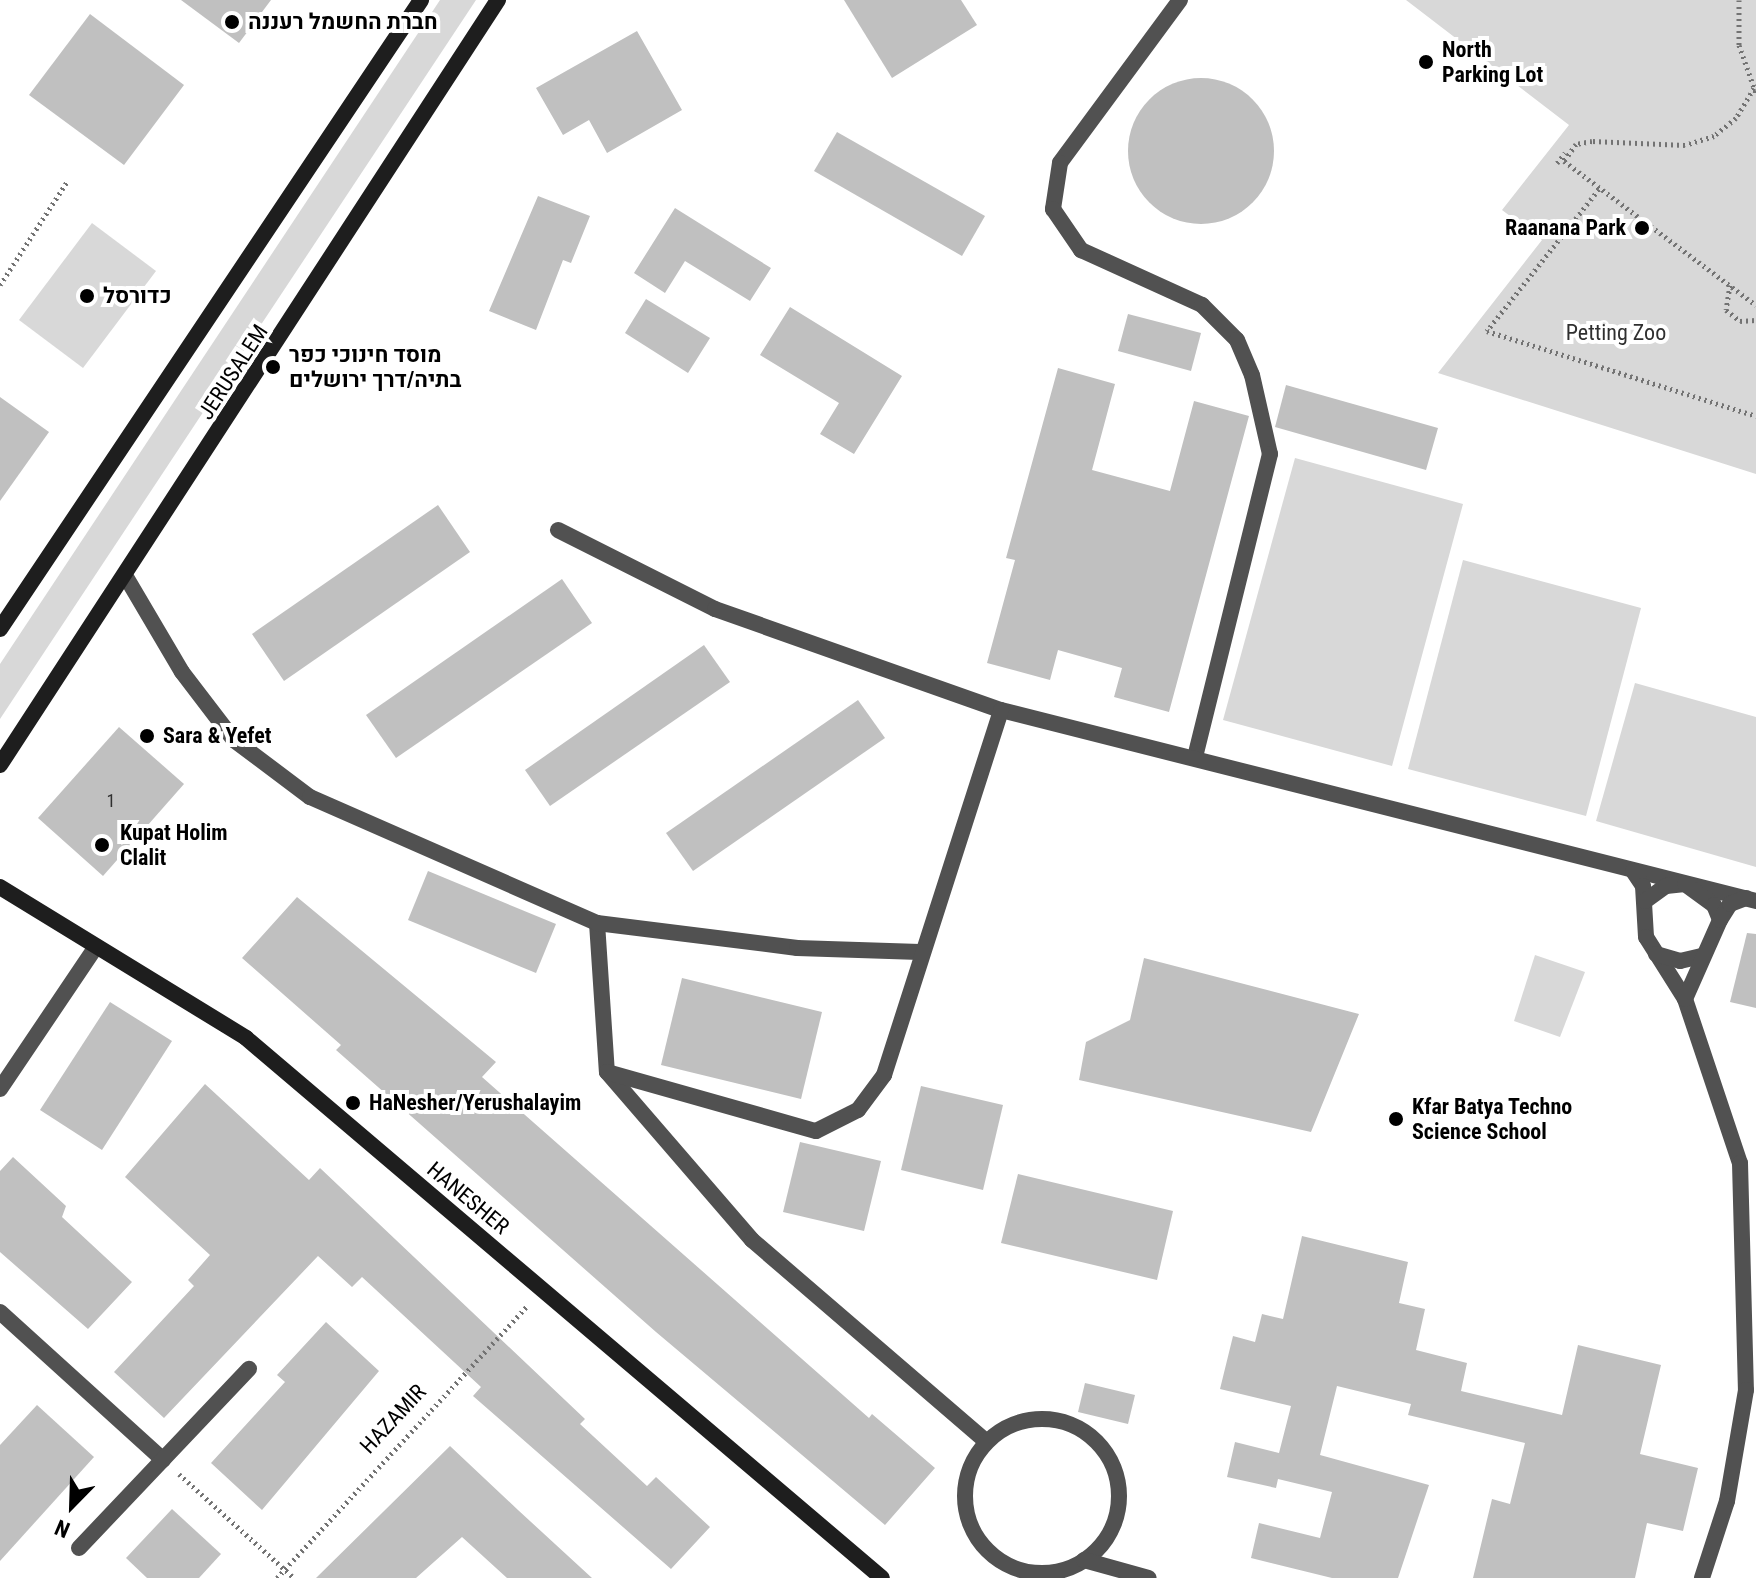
<!DOCTYPE html>
<html>
<head>
<meta charset="utf-8">
<style>
	body { margin:0 }
	#map { position:relative; width:1756px; height:1578px; overflow:hidden; background:#fff; font-family:"Roboto Condensed",Heebo,sans-serif }
	div>[style] { position:absolute }
	[style*='--x'] { left:calc(var(--x)*1px); top:calc(var(--y)*1px); width:calc(var(--w)*1px); rotate:calc(var(--a)*1deg) }
	.green>* { inset:0; background:#d8d8d8 }
	.building>* { inset:0; background:#c0c0c0 }
	.round { border-radius:50% }
	.path>* { height:5px; margin-top:-2.5px; transform-origin:0; background:repeating-linear-gradient(90deg,#737373 0 2px,transparent 0 6px) }
	.lane>* { height:16px; margin:-8px; padding:0 8px; transform-origin:8px; border-radius:8px; background:#515151 }
	.lane>.ring { margin:-8px; padding:0; box-sizing:content-box; background:none; border:16px solid #515151; border-radius:50% }
	.street>* { height:16px; margin:-8px; padding:0 8px; transform-origin:8px; border-radius:8px; background:#515151 }
	.secondary>* { height:16px; margin:-8px; padding:0 8px; transform-origin:8px; border-radius:8px; background:#1e1e1e }
	.dots>* { width:22px; height:22px; translate:-50% -50%; box-sizing:border-box; border:4px solid #fff; border-radius:50% }
	span { translate:-50% -50%; white-space:nowrap; text-align:center; line-height:1.15; -webkit-text-stroke:8px #fff; paint-order:stroke }
	.number-label { font-size:18px; color:#303030 }
	.number-label span { -webkit-text-stroke-width:0 }
	.poi-label { font-size:22px; color:#000; font-weight:700 }
	.left { translate:0 -50%; text-align:left }
	.right { translate:-100% -50%; text-align:right }
	.park-label { font-size:22px; color:#2f2f2f }
	.street-label { font-size:22px; color:#000 }
	.north { position:absolute; left:32px; top:1466px; width:80px; height:80px; -webkit-text-stroke:6px #fff; paint-order:stroke; rotate:203deg; font-size:22px; font-weight:700; line-height:32px; text-align:center; color:#000 }
	.north::after { content:''; display:block; margin:auto; width:28px; height:36px; background:#000; clip-path:polygon(50% 0,100% 100%,50% 72%,0 100%) }
</style>
</head>
<body>
<div id="map">
	<div class="green">
		<i style="clip-path:polygon(440px 0,476px 0,0 719px,0 664px)"></i>
		<i style="clip-path:polygon(1406px 0,1756px 0,1756px 474px,1438px 373px,1542px 240px,1502px 210px,1569px 125px)"></i>
		<i style="clip-path:polygon(92px 223px,156px 271px,83px 368px,19px 320px)"></i>
		<i style="clip-path:polygon(1295px 458px,1463px 504px,1392px 766px,1223px 720px)"></i>
		<i style="clip-path:polygon(1463px 560px,1641px 608px,1586px 816px,1408px 769px)"></i>
		<i style="clip-path:polygon(1635px 683px,1756px 717px,1756px 867px,1596px 821px)"></i>
		<i style="clip-path:polygon(1535px 955px,1585px 972px,1560px 1037px,1514px 1021px)"></i>
	</div>
	<div class="building">
		<i style="clip-path:polygon(181px 0,271px 0,239px 43px)"></i>
		<i style="clip-path:polygon(844px 0,961px 0,977px 25px,892px 78px)"></i>
		<i style="clip-path:polygon(90px 14px,184px 85px,124px 165px,29px 95px)"></i>
		<i style="clip-path:polygon(637px 31px,682px 110px,607px 153px,589px 120px,563px 135px,536px 88px)"></i>
		<i class="round" style="left:1128px;top:78px;width:146px;height:146px"></i>
		<i style="clip-path:polygon(837px 132px,985px 216px,962px 256px,814px 171px)"></i>
		<i style="clip-path:polygon(538px 196px,590px 216px,571px 263px,563px 260px,536px 330px,489px 311px)"></i>
		<i style="clip-path:polygon(675px 208px,771px 268px,750px 301px,685px 261px,665px 293px,634px 273px)"></i>
		<i style="clip-path:polygon(646px 299px,710px 338px,688px 373px,625px 333px)"></i>
		<i style="clip-path:polygon(790px 307px,902px 376px,854px 454px,820px 434px,839px 403px,760px 355px)"></i>
		<i style="clip-path:polygon(1128px 314px,1201px 333px,1191px 371px,1118px 351px)"></i>
		<i style="clip-path:polygon(1058px 368px,1115px 384px,1092px 470px,1170px 491px,1194px 401px,1249px 416px,1169px 712px,1114px 697px,1122px 668px,1058px 650px,1050px 680px,987px 663px,1015px 560px,1006px 558px)"></i>
		<i style="clip-path:polygon(1286px 385px,1438px 428px,1426px 470px,1275px 427px)"></i>
		<i style="clip-path:polygon(0 397px,49px 432px,0 501px)"></i>
		<i style="clip-path:polygon(438px 505px,470px 552px,284px 681px,252px 634px)"></i>
		<i style="clip-path:polygon(562px 579px,592px 623px,396px 758px,366px 715px)"></i>
		<i style="clip-path:polygon(704px 645px,730px 682px,550px 806px,525px 770px)"></i>
		<i style="clip-path:polygon(858px 700px,885px 738px,693px 871px,666px 833px)"></i>
		<i style="clip-path:polygon(119px 727px,184px 784px,103px 876px,38px 818px)"></i>
		<i style="clip-path:polygon(428px 871px,556px 924px,536px 973px,408px 920px)"></i>
		<i style="clip-path:polygon(297px 897px,496px 1062px,482px 1077px,869px 1418px,872px 1414px,935px 1468px,885px 1525px,656px 1332px,336px 1050px,341px 1045px,242px 958px)"></i>
		<i style="clip-path:polygon(1747px 933px,1756px 934px,1756px 1008px,1730px 1002px)"></i>
		<i style="clip-path:polygon(1144px 958px,1359px 1014px,1311px 1132px,1079px 1080px,1086px 1042px,1130px 1020px)"></i>
		<i style="clip-path:polygon(682px 978px,822px 1012px,801px 1099px,661px 1065px)"></i>
		<i style="clip-path:polygon(110px 1002px,172px 1041px,102px 1150px,40px 1110px)"></i>
		<i style="clip-path:polygon(205px 1084px,309px 1180px,320px 1168px,585px 1419px,580px 1424px,647px 1486px,656px 1477px,710px 1527px,671px 1569px,473px 1396px,481px 1387px,362px 1277px,352px 1287px,318px 1256px,164px 1418px,114px 1372px,194px 1286px,188px 1280px,210px 1255px,125px 1177px)"></i>
		<i style="clip-path:polygon(921px 1086px,1003px 1105px,983px 1190px,901px 1170px)"></i>
		<i style="clip-path:polygon(800px 1142px,881px 1161px,864px 1231px,783px 1212px)"></i>
		<i style="clip-path:polygon(13px 1157px,66px 1206px,62px 1217px,132px 1282px,88px 1329px,0 1252px,0 1171px)"></i>
		<i style="clip-path:polygon(1018px 1174px,1173px 1211px,1157px 1280px,1001px 1243px)"></i>
		<i style="clip-path:polygon(1302px 1236px,1408px 1262px,1399px 1303px,1425px 1309px,1416px 1350px,1467px 1363px,1461px 1391px,1562px 1415px,1578px 1345px,1661px 1365px,1640px 1454px,1698px 1468px,1683px 1531px,1647px 1523px,1635px 1578px,1473px 1578px,1492px 1499px,1510px 1504px,1525px 1443px,1408px 1415px,1411px 1404px,1337px 1386px,1320px 1455px,1429px 1485px,1398px 1578px,1332px 1578px,1251px 1558px,1259px 1523px,1320px 1538px,1332px 1492px,1278px 1479px,1276px 1488px,1227px 1477px,1235px 1442px,1279px 1453px,1291px 1406px,1220px 1389px,1233px 1336px,1255px 1342px,1262px 1314px,1283px 1319px)"></i>
		<i style="clip-path:polygon(326px 1322px,379px 1371px,262px 1510px,211px 1463px,285px 1382px,277px 1375px)"></i>
		<i style="clip-path:polygon(1085px 1383px,1135px 1395px,1128px 1424px,1078px 1412px)"></i>
		<i style="clip-path:polygon(37px 1405px,94px 1457px,0 1561px,0 1445px)"></i>
		<i style="clip-path:polygon(450px 1446px,518px 1510px,592px 1578px,507px 1578px,462px 1537px,416px 1578px,316px 1578px)"></i>
		<i style="clip-path:polygon(172px 1509px,221px 1554px,199px 1578px,147px 1578px,126px 1558px)"></i>
	</div>
	<div class="path">
		<i style="--x:1739;--y:0;--w:45;--a:90"></i>
		<i style="--x:1739;--y:45;--w:51;--a:70.5"></i>
		<i style="--x:1754;--y:88;--w:35;--a:121"></i>
		<i style="--x:1736;--y:118;--w:28;--a:141"></i>
		<i style="--x:1714;--y:136;--w:30;--a:163"></i>
		<i style="--x:1685;--y:145;--w:93;--a:-177.5"></i>
		<i style="--x:1592;--y:141;--w:16;--a:169"></i>
		<i style="--x:1576;--y:144;--w:21;--a:125"></i>
		<i style="--x:1564;--y:161;--w:240;--a:36.9"></i>
		<i style="--x:1557;--y:163;--w:13;--a:-51"></i>
		<i style="--x:1599;--y:189;--w:181;--a:128.3"></i>
		<i style="--x:1487;--y:331;--w:282;--a:17.5"></i>
		<i style="--x:0;--y:285;--w:123;--a:-57"></i>
		<i style="--x:1730;--y:285;--w:25;--a:99"></i>
		<i style="--x:1726;--y:310;--w:18;--a:38"></i>
		<i style="--x:1740;--y:321;--w:16;--a:-4"></i>
		<i style="--x:179;--y:1474;--w:155;--a:42.1"></i>
		<i style="--x:277;--y:1578;--w:371;--a:-47.4"></i>
	</div>
	<div class="lane">
		<i style="--x:1180;--y:0;--w:202;--a:126.4"></i>
		<i style="--x:1060;--y:163;--w:47;--a:98.7"></i>
		<i style="--x:1053;--y:209;--w:50;--a:55.7"></i>
		<i style="--x:1081;--y:250;--w:133;--a:24.4"></i>
		<i style="--x:1202;--y:305;--w:49;--a:45"></i>
		<i style="--x:1237;--y:340;--w:38;--a:67"></i>
		<i style="--x:1252;--y:375;--w:81;--a:77.2"></i>
		<i style="--x:1270;--y:454;--w:311;--a:103.9"></i>
		<i style="--x:558;--y:530;--w:176;--a:26.7"></i>
		<i style="--x:715;--y:609;--w:303;--a:19.5"></i>
		<i style="--x:1001;--y:710;--w:779;--a:14.2"></i>
		<i style="--x:126;--y:577;--w:110;--a:59.5"></i>
		<i style="--x:182;--y:672;--w:86;--a:52.6"></i>
		<i style="--x:234;--y:740;--w:95;--a:36.9"></i>
		<i style="--x:310;--y:797;--w:313;--a:23.7"></i>
		<i style="--x:597;--y:923;--w:149;--a:86.2"></i>
		<i style="--x:607;--y:1072;--w:222;--a:49.2"></i>
		<i style="--x:752;--y:1240;--w:308;--a:40.7"></i>
		<i style="--x:1633;--y:871;--w:18;--a:56"></i>
		<i style="--x:1643;--y:886;--w:51;--a:86.6"></i>
		<i style="--x:1646;--y:937;--w:73;--a:57.8"></i>
		<i style="--x:1685;--y:999;--w:173;--a:71.5"></i>
		<i style="--x:1740;--y:1163;--w:227;--a:88.5"></i>
		<i style="--x:1746;--y:1390;--w:113;--a:99.7"></i>
		<i style="--x:1727;--y:1501;--w:81;--a:108"></i>
		<i style="--x:1645;--y:901;--w:26;--a:-36"></i>
		<i style="--x:1666;--y:886;--w:19;--a:-6"></i>
		<i style="--x:1685;--y:884;--w:36;--a:36"></i>
		<i style="--x:1714;--y:905;--w:16;--a:68"></i>
		<i style="--x:597;--y:923;--w:202;--a:7.1"></i>
		<i style="--x:797;--y:948;--w:123;--a:1.9"></i>
		<i style="--x:1656;--y:954;--w:25;--a:16"></i>
		<i style="--x:1680;--y:961;--w:23;--a:-13"></i>
		<i style="--x:1685;--y:999;--w:86;--a:-66.1"></i>
		<i style="--x:1720;--y:920;--w:19;--a:-58"></i>
		<i style="--x:1730;--y:904;--w:17;--a:-21"></i>
		<i style="--x:607;--y:1072;--w:217;--a:15.8"></i>
		<i style="--x:816;--y:1131;--w:47;--a:-26.6"></i>
		<i style="--x:858;--y:1110;--w:44;--a:-53.4"></i>
		<i style="--x:884;--y:1075;--w:383;--a:-72.2"></i>
		<i class="ring" style="left:965px;top:1419px;width:138px;height:138px"></i>
		<i style="--x:1084;--y:1560;--w:67;--a:15.5"></i>
	</div>
	<div class="street">
		<i style="--x:0;--y:1089;--w:170;--a:-56"></i>
		<i style="--x:0;--y:1312;--w:220;--a:42.2"></i>
		<i style="--x:79;--y:1548;--w:247;--a:-46.5"></i>
	</div>
	<div class="secondary">
		<i style="--x:0;--y:629;--w:757;--a:-56.2"></i>
		<i style="--x:0;--y:765;--w:913;--a:-56.94"></i>
		<i style="--x:0;--y:887;--w:289;--a:31.5"></i>
		<i style="--x:246;--y:1038;--w:834;--a:40.33"></i>
	</div>
	<div class="dots">
		<i style="left:232px;top:22px;background:#000"></i>
		<i style="left:1426px;top:62px;background:#000"></i>
		<i style="left:1642px;top:228px;background:#000"></i>
		<i style="left:87px;top:296px;background:#000"></i>
		<i style="left:273px;top:367px;background:#000"></i>
		<i style="left:147px;top:736px;background:#000"></i>
		<i style="left:102px;top:845px;background:#000"></i>
		<i style="left:353px;top:1103px;background:#000"></i>
		<i style="left:1396px;top:1119px;background:#000"></i>
	</div>
	<div class="number-label">
		<span style="left:111px;top:801px">1</span>
	</div>
	<div class="poi-label">
		<span class="left" style="left:248px;top:22px">חברת החשמל רעננה</span>
		<span class="left" style="left:1442px;top:62px">North<br>Parking Lot</span>
		<span class="right" style="left:1626px;top:228px">Raanana Park</span>
		<span class="left" style="left:103px;top:296px">כדורסל</span>
		<span class="left" style="left:289px;top:367px">מוסד חינוכי כפר<br>בתיה/דרך ירושלים</span>
		<span class="left" style="left:163px;top:736px">Sara &amp; Yefet</span>
		<span class="left" style="left:120px;top:845px">Kupat Holim<br>Clalit</span>
		<span class="left" style="left:369px;top:1103px">HaNesher/Yerushalayim</span>
		<span class="left" style="left:1412px;top:1119px">Kfar Batya Techno<br>Science School</span>
	</div>
	<div class="park-label">
		<span style="left:1616px;top:333px">Petting Zoo</span>
	</div>
	<div class="street-label">
		<span style="left:233px;top:372px;rotate:-57deg">JERUSALEM</span>
		<span style="left:468px;top:1198px;rotate:40deg">HANESHER</span>
		<span style="left:393px;top:1419px;rotate:-47deg">HAZAMIR</span>
	</div>
	<div class="north">N</div>
</div>
</body>
</html>
